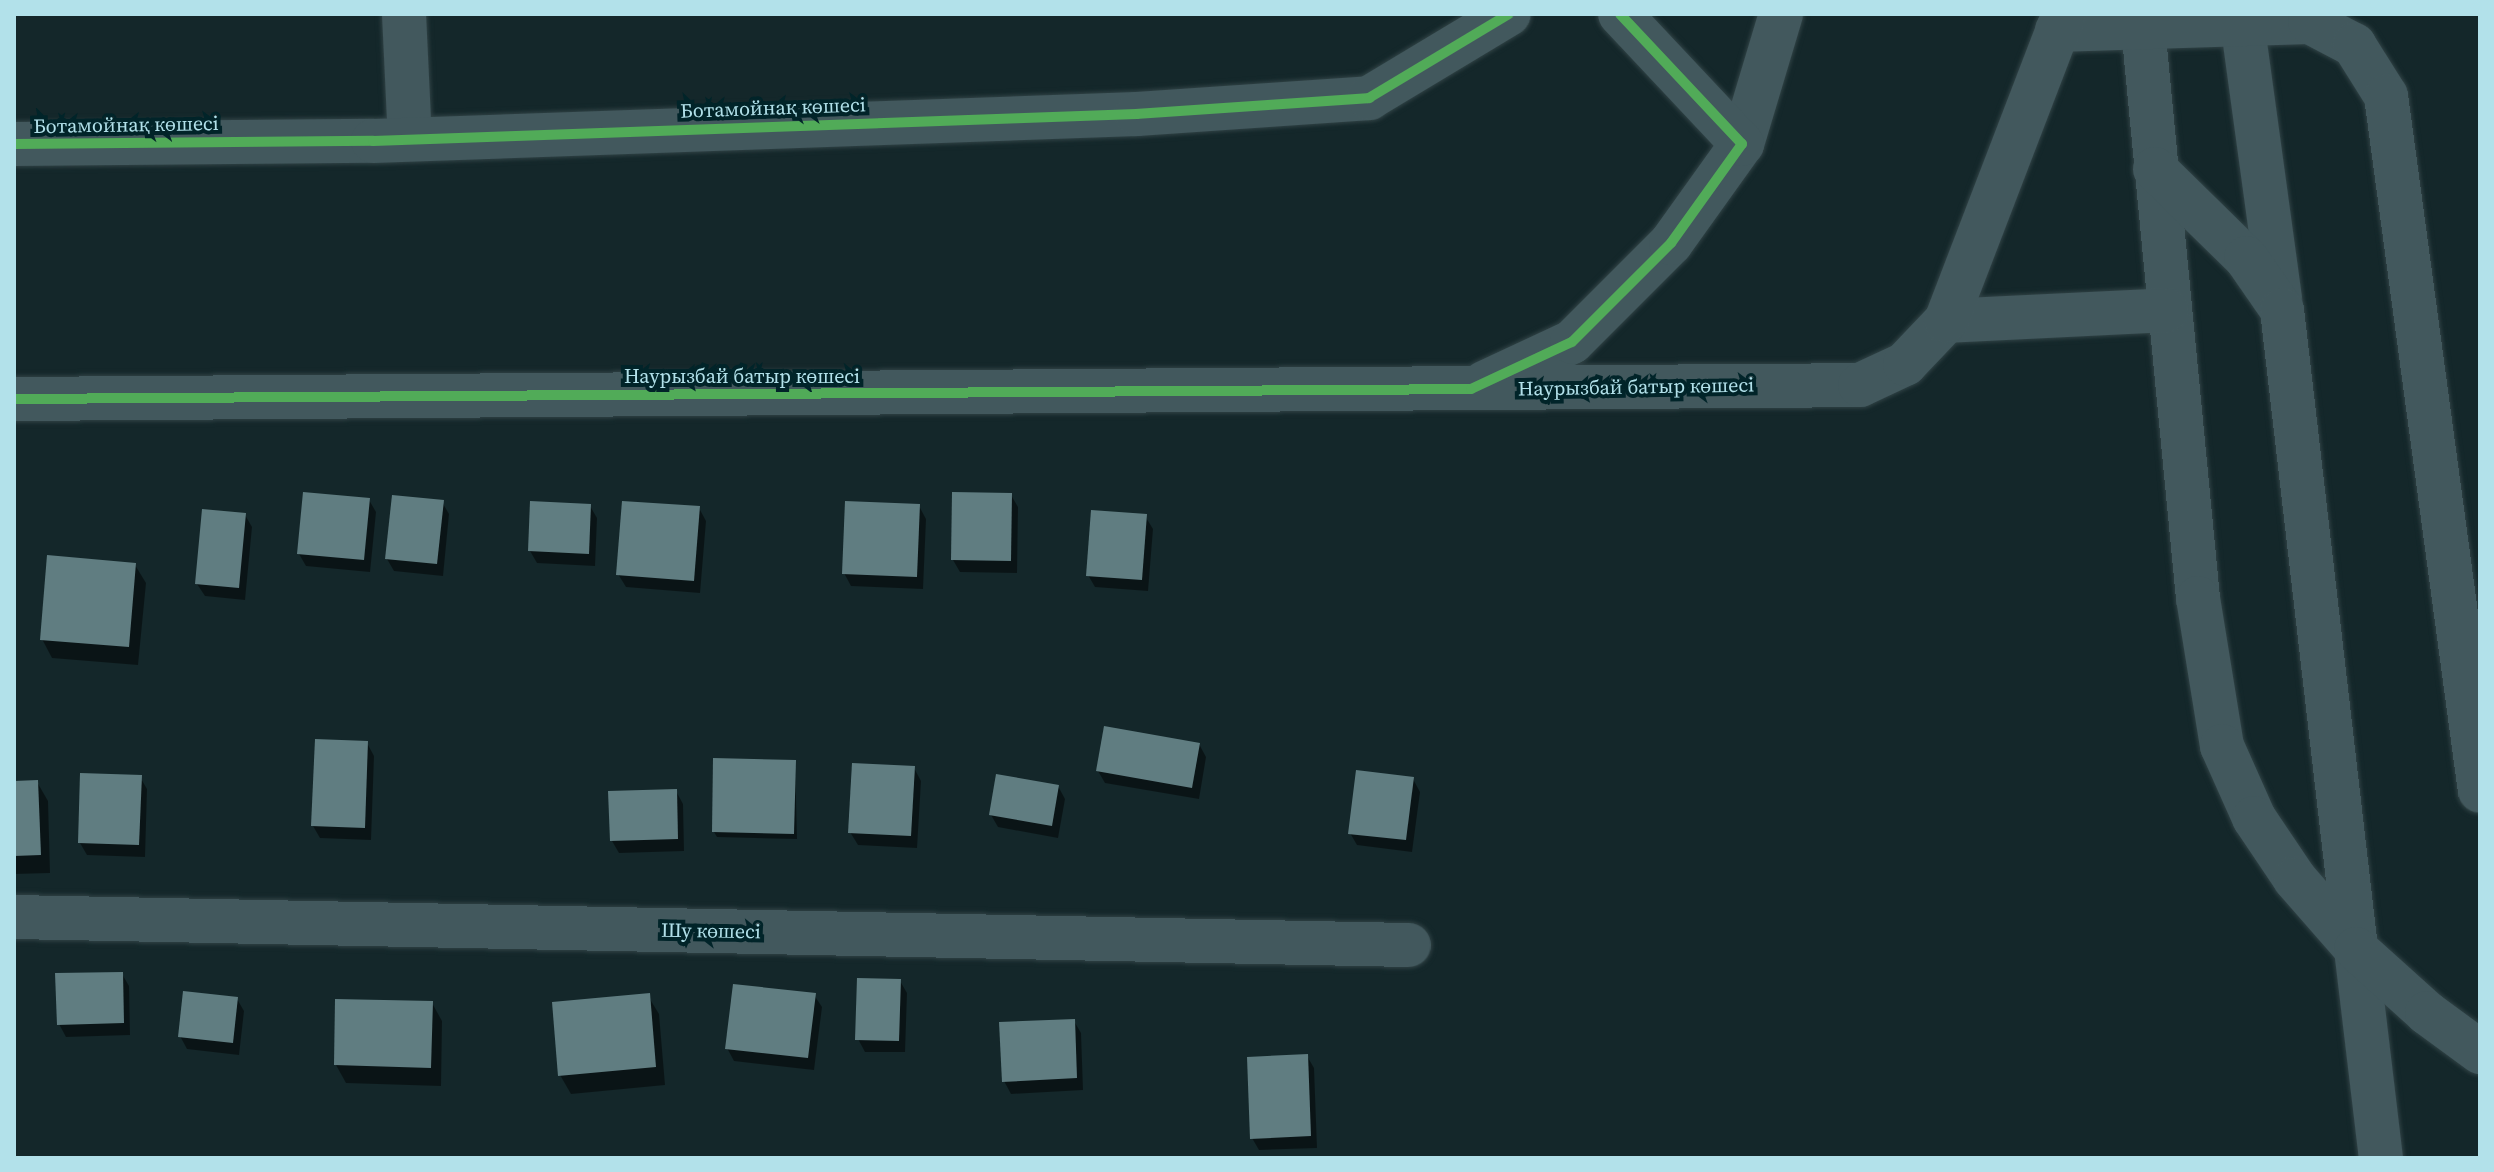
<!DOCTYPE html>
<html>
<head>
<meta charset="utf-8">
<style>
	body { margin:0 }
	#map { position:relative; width:2494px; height:1172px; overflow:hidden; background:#14272a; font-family:"Source Serif 4",serif }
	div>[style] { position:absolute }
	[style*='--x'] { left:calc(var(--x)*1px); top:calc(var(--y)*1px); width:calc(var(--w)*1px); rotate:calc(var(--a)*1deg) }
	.shadow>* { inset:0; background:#0007 }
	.building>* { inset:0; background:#607d81 }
	.roads { filter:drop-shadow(0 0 2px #304245) drop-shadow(0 0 2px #304245) }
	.minor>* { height:44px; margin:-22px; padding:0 22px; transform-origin:22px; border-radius:22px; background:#42585d }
	.cycleway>* { height:10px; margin:-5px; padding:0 5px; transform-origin:5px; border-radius:5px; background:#51ab58 }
	span { translate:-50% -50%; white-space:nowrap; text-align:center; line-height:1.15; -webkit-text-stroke:8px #012429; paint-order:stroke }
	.street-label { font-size:20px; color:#b2e1ea }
	.frame { position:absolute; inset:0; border:16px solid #b2e1ea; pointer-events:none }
</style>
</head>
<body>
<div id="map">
	<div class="shadow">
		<i style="clip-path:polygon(1011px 495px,1018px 507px,1017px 573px,960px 572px,953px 560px)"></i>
		<i style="clip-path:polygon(369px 500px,376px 512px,370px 572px,306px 566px,299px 554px)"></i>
		<i style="clip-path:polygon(442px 502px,449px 514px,443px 576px,394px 571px,387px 559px)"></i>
		<i style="clip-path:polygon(590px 506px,597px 518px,595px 566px,537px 563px,530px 551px)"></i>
		<i style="clip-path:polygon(919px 506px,926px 519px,923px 589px,851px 586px,844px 573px)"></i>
		<i style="clip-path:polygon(699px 508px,706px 521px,700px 593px,626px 587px,618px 574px)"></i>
		<i style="clip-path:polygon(245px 515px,252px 527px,245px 600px,205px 596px,197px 584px)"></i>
		<i style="clip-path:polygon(1145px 516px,1153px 529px,1148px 591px,1095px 587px,1088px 575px)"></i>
		<i style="clip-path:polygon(135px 565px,146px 583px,138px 665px,52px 658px,42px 639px)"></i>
		<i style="clip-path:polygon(367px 743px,374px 756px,371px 840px,320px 838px,313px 826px)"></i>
		<i style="clip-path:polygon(1199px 744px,1206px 757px,1199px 799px,1105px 783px,1098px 771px)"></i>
		<i style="clip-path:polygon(795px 762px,797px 839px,717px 837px,714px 832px)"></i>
		<i style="clip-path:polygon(914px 768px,921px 781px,917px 848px,858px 845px,850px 832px)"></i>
		<i style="clip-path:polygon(140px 777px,147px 789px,145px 857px,87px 855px,80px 843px)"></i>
		<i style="clip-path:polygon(1413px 779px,1420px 792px,1412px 852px,1357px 845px,1350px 833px)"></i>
		<i style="clip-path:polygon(37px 782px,48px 801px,50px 873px,14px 874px,14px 783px)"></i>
		<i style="clip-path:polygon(1058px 786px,1065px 799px,1058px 838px,998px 827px,991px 815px)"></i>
		<i style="clip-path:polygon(676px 791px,683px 804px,684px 851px,619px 853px,612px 841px)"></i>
		<i style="clip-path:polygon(122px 974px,129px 986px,130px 1035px,66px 1037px,59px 1024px)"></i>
		<i style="clip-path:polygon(900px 981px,907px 993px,905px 1052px,865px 1052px,858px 1039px)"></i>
		<i style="clip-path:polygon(814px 995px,822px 1007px,814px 1070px,734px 1061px,727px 1048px)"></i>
		<i style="clip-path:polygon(648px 996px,659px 1014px,665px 1085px,571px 1094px,560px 1075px)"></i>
		<i style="clip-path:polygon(237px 999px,244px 1011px,239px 1055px,187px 1049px,180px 1036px)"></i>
		<i style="clip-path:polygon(432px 1003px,442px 1021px,441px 1086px,346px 1083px,336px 1065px)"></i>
		<i style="clip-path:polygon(1074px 1021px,1081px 1033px,1083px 1090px,1011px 1094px,1004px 1081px)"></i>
		<i style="clip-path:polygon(1307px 1056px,1314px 1068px,1317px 1148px,1259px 1150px,1252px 1138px)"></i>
	</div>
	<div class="building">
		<i style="clip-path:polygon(303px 492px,370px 498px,364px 560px,297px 554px)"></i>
		<i style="clip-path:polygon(952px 492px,1012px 493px,1011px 561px,951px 560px)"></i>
		<i style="clip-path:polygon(392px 495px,444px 500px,437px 564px,385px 559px)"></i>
		<i style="clip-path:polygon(530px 501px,591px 504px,589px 554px,528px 551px)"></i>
		<i style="clip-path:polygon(622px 501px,700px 506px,694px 581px,616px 575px)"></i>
		<i style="clip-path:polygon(845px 501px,920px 504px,917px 577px,842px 574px)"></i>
		<i style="clip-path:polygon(202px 509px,246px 513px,239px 588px,195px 584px)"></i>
		<i style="clip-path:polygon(1091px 510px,1147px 514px,1142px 580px,1086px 576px)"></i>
		<i style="clip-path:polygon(47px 555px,136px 563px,129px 647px,40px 640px)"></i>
		<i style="clip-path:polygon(1104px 726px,1200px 743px,1192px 788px,1096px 771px)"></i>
		<i style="clip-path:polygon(315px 739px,368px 741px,365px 828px,311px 826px)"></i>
		<i style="clip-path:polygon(713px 758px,796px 760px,794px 834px,712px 832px)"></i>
		<i style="clip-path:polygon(852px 763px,915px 766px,911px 836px,848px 833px)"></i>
		<i style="clip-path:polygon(1356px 770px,1414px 777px,1406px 840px,1348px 834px)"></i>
		<i style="clip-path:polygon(80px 773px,142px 775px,139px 845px,78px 843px)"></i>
		<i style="clip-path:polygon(996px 774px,1059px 785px,1052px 826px,989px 815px)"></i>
		<i style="clip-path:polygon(38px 780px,41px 855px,14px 856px,14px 781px)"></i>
		<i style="clip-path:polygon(677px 789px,678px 839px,610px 841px,608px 791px)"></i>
		<i style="clip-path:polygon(123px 972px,124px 1023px,57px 1025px,55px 973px)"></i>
		<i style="clip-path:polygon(857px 978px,901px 979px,899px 1041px,855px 1040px)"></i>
		<i style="clip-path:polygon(733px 984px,816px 993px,808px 1058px,725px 1049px)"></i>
		<i style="clip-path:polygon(183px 991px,238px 997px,233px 1043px,178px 1037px)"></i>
		<i style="clip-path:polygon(650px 993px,656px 1067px,558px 1076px,552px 1002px)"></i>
		<i style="clip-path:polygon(335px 999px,433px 1001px,431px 1068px,334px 1065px)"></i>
		<i style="clip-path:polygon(1075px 1019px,1077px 1078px,1002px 1082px,999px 1022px)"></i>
		<i style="clip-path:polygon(1308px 1054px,1311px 1136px,1250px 1139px,1247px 1057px)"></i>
	</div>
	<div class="roads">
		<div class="minor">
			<i style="--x:404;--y:14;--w:125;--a:87.3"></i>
			<i style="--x:2242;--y:21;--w:281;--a:82.2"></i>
			<i style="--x:2143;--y:27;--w:574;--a:84.5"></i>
			<i style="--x:2198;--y:598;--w:150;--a:80.8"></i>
			<i style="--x:2222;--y:746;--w:79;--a:66"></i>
			<i style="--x:2254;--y:818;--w:73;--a:56.1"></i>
			<i style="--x:2295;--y:879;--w:93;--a:48.9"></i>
			<i style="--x:2356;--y:949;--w:210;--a:83.2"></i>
			<i style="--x:2057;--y:30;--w:253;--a:-1.8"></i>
			<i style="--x:2310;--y:22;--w:50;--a:27.6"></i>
			<i style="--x:2354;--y:45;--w:60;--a:57.9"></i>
			<i style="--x:2386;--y:96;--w:701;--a:82.3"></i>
			<i style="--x:14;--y:144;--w:359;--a:-0.5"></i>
			<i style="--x:373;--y:141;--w:764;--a:-2.02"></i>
			<i style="--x:1137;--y:114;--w:233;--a:-3.9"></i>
			<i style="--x:1369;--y:98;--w:163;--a:-31"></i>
			<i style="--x:1742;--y:144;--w:136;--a:-73.3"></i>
			<i style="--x:2155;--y:169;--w:127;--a:44.4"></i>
			<i style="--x:2246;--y:258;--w:63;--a:55.3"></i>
			<i style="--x:2282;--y:310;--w:643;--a:83.39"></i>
			<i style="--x:2356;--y:949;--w:96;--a:42"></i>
			<i style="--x:2427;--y:1013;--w:66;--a:36.3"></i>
			<i style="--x:1946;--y:321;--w:221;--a:-2.8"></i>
			<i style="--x:1484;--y:383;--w:97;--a:-25"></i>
			<i style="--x:1572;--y:342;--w:140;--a:-45"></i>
			<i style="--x:1671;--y:243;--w:122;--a:-54.4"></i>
			<i style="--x:1742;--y:144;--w:178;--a:-133.2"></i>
			<i style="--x:14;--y:399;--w:1846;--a:-0.43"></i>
			<i style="--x:1860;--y:385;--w:50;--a:-25"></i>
			<i style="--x:1905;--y:364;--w:59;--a:-46.4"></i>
			<i style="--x:1946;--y:321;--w:329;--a:-69"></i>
			<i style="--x:14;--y:917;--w:1395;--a:1.15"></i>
		</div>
	</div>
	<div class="cycleway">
		<i style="--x:14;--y:144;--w:359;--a:-0.5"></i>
		<i style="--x:373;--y:141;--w:764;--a:-2.02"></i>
		<i style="--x:1137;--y:114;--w:233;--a:-3.9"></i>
		<i style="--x:1369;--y:98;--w:163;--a:-31"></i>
		<i style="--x:14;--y:399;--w:1457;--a:-0.39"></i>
		<i style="--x:1471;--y:389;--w:111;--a:-25"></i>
		<i style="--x:1572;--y:342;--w:140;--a:-45"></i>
		<i style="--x:1671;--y:243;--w:122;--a:-54.4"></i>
		<i style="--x:1742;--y:144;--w:178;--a:-133.2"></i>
	</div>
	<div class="street-label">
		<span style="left:773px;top:108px;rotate:-2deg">Ботамойнақ көшесі</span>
		<span style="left:126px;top:125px;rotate:-1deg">Ботамойнақ көшесі</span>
		<span style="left:742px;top:376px">Наурызбай батыр көшесі</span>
		<span style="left:1636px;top:387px;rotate:-1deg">Наурызбай батыр көшесі</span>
		<span style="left:711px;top:931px;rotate:1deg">Шу көшесі</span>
	</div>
	<div class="frame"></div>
</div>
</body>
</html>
